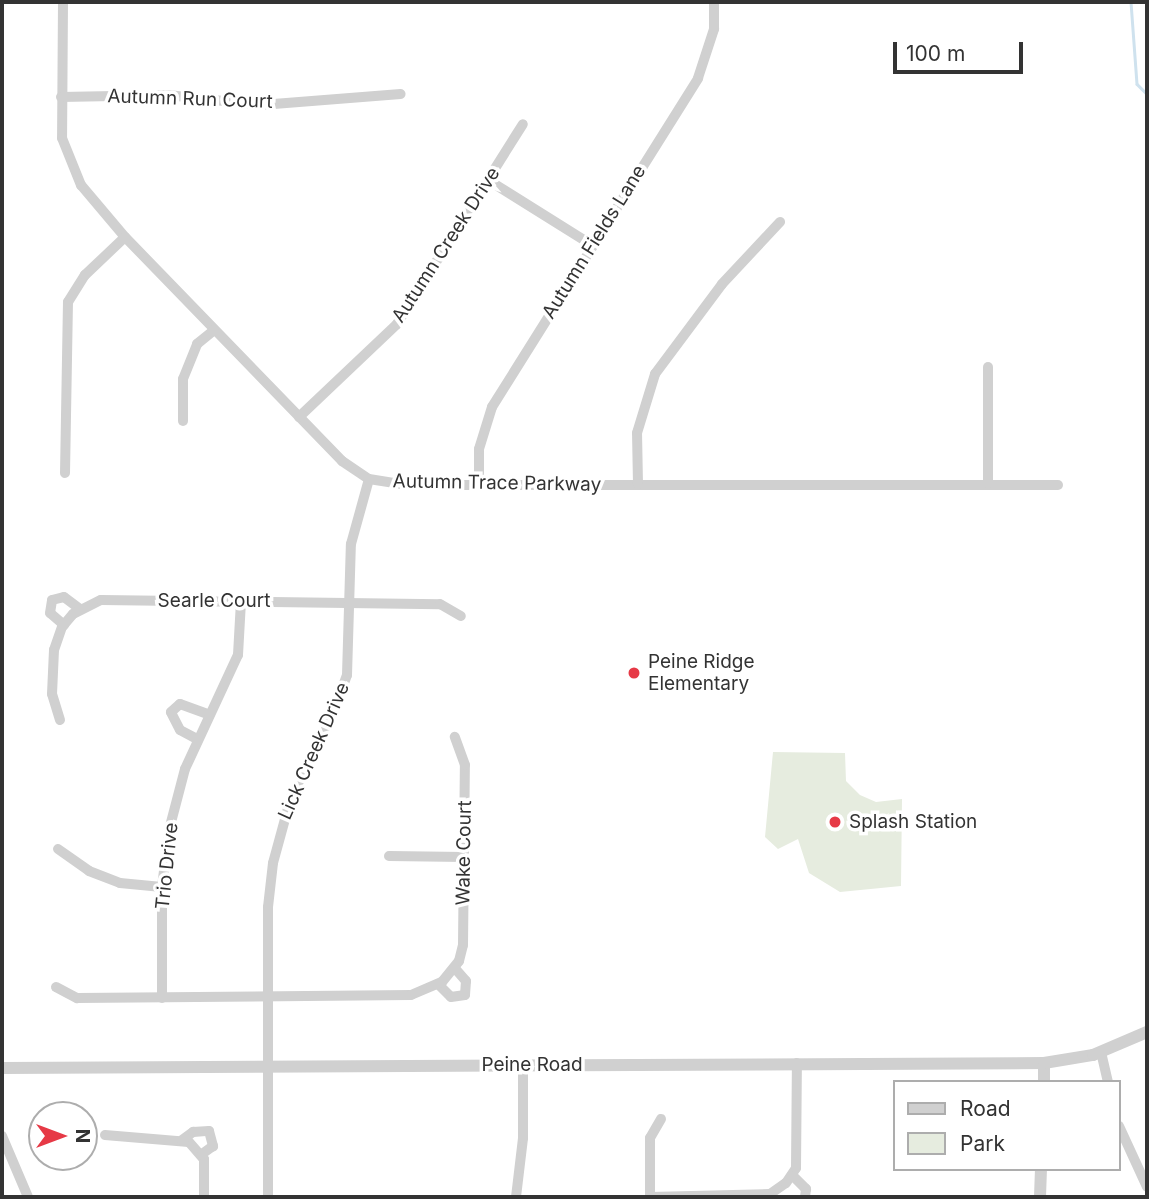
<!DOCTYPE html>
<html>
<head>
<meta charset="utf-8">
<style>
	body { margin:0 }
	#map { position:relative; width:1149px; height:1199px; overflow:hidden; background:#fff; font-family:Inter,sans-serif }
	div>[style] { position:absolute }
	[style*='--x'] { left:calc(var(--x)*1px); top:calc(var(--y)*1px); width:calc(var(--w)*1px); rotate:calc(var(--a)*1deg) }
	.green>* { inset:0; background:#e6ecdf }
	.stream>* { height:2.5px; margin:-1.25px; padding:0 1.25px; transform-origin:1.25px; border-radius:1.25px; background:#cfe2ee }
	.minor>* { height:10px; margin:-5px; padding:0 5px; transform-origin:5px; border-radius:5px; background:#d0d0d0 }
	.tertiary>* { height:12px; margin:-6px; padding:0 6px; transform-origin:6px; border-radius:6px; background:#d0d0d0 }
	.dots>* { width:19px; height:19px; translate:-50% -50%; box-sizing:border-box; border:4px solid #fff; border-radius:50% }
	span { translate:-50% -50%; white-space:nowrap; text-align:center; line-height:1.15; -webkit-text-stroke:7px #fff; paint-order:stroke }
	.street-label { font-size:19px; color:#333 }
	.poi-label { font-size:19px; color:#333 }
	.left { translate:0 -50%; text-align:left }
	.frame { position:absolute; inset:0; border:4px solid #333; pointer-events:none }
	.legend { position:absolute; left:893px; top:1080px; width:228px; height:91px; box-sizing:border-box; background:#fff; border:2px solid #adadad; margin:0; padding:9px 12px; list-style:none; font-size:21px; color:#333 }
	.legend li { display:flex; align-items:center; gap:14px; height:35px }
	.legend b { width:35px; border:2px solid #adadad }
	.north { position:absolute; left:28px; top:1101px; width:70px; height:70px; box-sizing:border-box; background:#fff; border:2px solid #adadad; border-radius:50%; rotate:90deg; font-size:19px; font-weight:700; line-height:28px; text-align:center; color:#333 }
	.north::after { content:''; display:block; margin:auto; width:24px; height:32px; background:#e63946; clip-path:polygon(50% 0,100% 100%,50% 72%,0 100%) }
	.scale { position:absolute; left:893px; top:42px; width:130px; height:32px; box-sizing:border-box; border:4px solid #333; border-top:0; padding-left:9px; font-size:21px; line-height:24px; white-space:nowrap; color:#333; -webkit-text-stroke:5px #fff; paint-order:stroke }
</style>
</head>
<body>
<div id="map">
	<div class="green">
		<i style="clip-path:polygon(773px 752px,845px 753px,846px 781px,860px 795px,876px 802px,902px 799px,901px 886px,840px 892px,809px 873px,798px 839px,778px 849px,765px 837px)"></i>
	</div>
	<div class="stream">
		<i style="--x:1131;--y:2;--w:82;--a:85.8"></i>
		<i style="--x:1137;--y:84;--w:14;--a:45"></i>
	</div>
	<div class="minor">
		<i style="--x:63;--y:2;--w:136;--a:90.4"></i>
		<i style="--x:62;--y:138;--w:51;--a:68"></i>
		<i style="--x:81;--y:185;--w:68;--a:49.8"></i>
		<i style="--x:125;--y:237;--w:312;--a:45.9"></i>
		<i style="--x:342;--y:461;--w:32;--a:34"></i>
		<i style="--x:369;--y:479;--w:39;--a:9"></i>
		<i style="--x:408;--y:485;--w:650;--a:0"></i>
		<i style="--x:61;--y:97;--w:107;--a:-1.1"></i>
		<i style="--x:168;--y:95;--w:94;--a:6.1"></i>
		<i style="--x:261;--y:105;--w:140;--a:-4.5"></i>
		<i style="--x:488;--y:180;--w:123;--a:32"></i>
		<i style="--x:988;--y:367;--w:116;--a:90"></i>
		<i style="--x:299;--y:417;--w:135;--a:-43.5"></i>
		<i style="--x:397;--y:324;--w:236;--a:-57.8"></i>
		<i style="--x:183;--y:421;--w:42;--a:-90"></i>
		<i style="--x:183;--y:379;--w:38;--a:-68"></i>
		<i style="--x:197;--y:344;--w:22;--a:-39"></i>
		<i style="--x:65;--y:473;--w:171;--a:-89"></i>
		<i style="--x:68;--y:302;--w:32;--a:-58"></i>
		<i style="--x:85;--y:275;--w:55;--a:-43.5"></i>
		<i style="--x:479;--y:484;--w:35;--a:-90"></i>
		<i style="--x:479;--y:449;--w:44;--a:-72.8"></i>
		<i style="--x:492;--y:407;--w:388;--a:-57.9"></i>
		<i style="--x:698;--y:78;--w:52;--a:-71.9"></i>
		<i style="--x:714;--y:29;--w:27;--a:-90"></i>
		<i style="--x:638;--y:484;--w:51;--a:-91.1"></i>
		<i style="--x:637;--y:433;--w:62;--a:-73"></i>
		<i style="--x:655;--y:374;--w:112;--a:-53.3"></i>
		<i style="--x:722;--y:284;--w:85;--a:-46.9"></i>
		<i style="--x:64;--y:625;--w:18;--a:-139"></i>
		<i style="--x:50;--y:613;--w:13;--a:-81"></i>
		<i style="--x:52;--y:600;--w:12;--a:-14"></i>
		<i style="--x:64;--y:597;--w:20;--a:37"></i>
		<i style="--x:60;--y:720;--w:27;--a:-107"></i>
		<i style="--x:52;--y:694;--w:44;--a:-87.4"></i>
		<i style="--x:54;--y:650;--w:24;--a:-71"></i>
		<i style="--x:62;--y:627;--w:17;--a:-50"></i>
		<i style="--x:73;--y:614;--w:31;--a:-27"></i>
		<i style="--x:101;--y:600;--w:339;--a:0.7"></i>
		<i style="--x:440;--y:604;--w:24;--a:30"></i>
		<i style="--x:197;--y:739;--w:19;--a:-152"></i>
		<i style="--x:180;--y:730;--w:20;--a:-117"></i>
		<i style="--x:171;--y:712;--w:12;--a:-42"></i>
		<i style="--x:180;--y:704;--w:30;--a:20"></i>
		<i style="--x:58;--y:849;--w:38;--a:35"></i>
		<i style="--x:89;--y:871;--w:33;--a:21"></i>
		<i style="--x:120;--y:883;--w:42;--a:5.4"></i>
		<i style="--x:389;--y:856;--w:75;--a:0.8"></i>
		<i style="--x:438;--y:984;--w:18;--a:45"></i>
		<i style="--x:451;--y:997;--w:14;--a:-8"></i>
		<i style="--x:465;--y:995;--w:14;--a:-86"></i>
		<i style="--x:466;--y:981;--w:18;--a:-131"></i>
		<i style="--x:56;--y:987;--w:24;--a:28"></i>
		<i style="--x:77;--y:998;--w:334;--a:-0.5"></i>
		<i style="--x:411;--y:995;--w:34;--a:-23"></i>
		<i style="--x:442;--y:982;--w:27;--a:-51"></i>
		<i style="--x:459;--y:961;--w:16;--a:-76"></i>
		<i style="--x:463;--y:945;--w:180;--a:-89.4"></i>
		<i style="--x:465;--y:765;--w:30;--a:-110"></i>
		<i style="--x:162;--y:998;--w:111;--a:-90"></i>
		<i style="--x:162;--y:887;--w:57;--a:-83"></i>
		<i style="--x:169;--y:830;--w:63;--a:-75.3"></i>
		<i style="--x:185;--y:769;--w:126;--a:-65.1"></i>
		<i style="--x:238;--y:655;--w:53;--a:-86.8"></i>
		<i style="--x:1101;--y:1052;--w:31;--a:77"></i>
		<i style="--x:1119;--y:1126;--w:67;--a:65.3"></i>
		<i style="--x:105;--y:1135;--w:84;--a:4.8"></i>
		<i style="--x:189;--y:1142;--w:23;--a:49"></i>
		<i style="--x:204;--y:1159;--w:38;--a:90"></i>
		<i style="--x:2;--y:1136;--w:66;--a:66.9"></i>
		<i style="--x:182;--y:1140;--w:14;--a:-36"></i>
		<i style="--x:193;--y:1132;--w:16;--a:-4"></i>
		<i style="--x:209;--y:1131;--w:16;--a:75"></i>
		<i style="--x:213;--y:1146;--w:14;--a:144"></i>
		<i style="--x:792;--y:1175;--w:20;--a:45"></i>
		<i style="--x:806;--y:1189;--w:8;--a:97"></i>
		<i style="--x:268;--y:1197;--w:290;--a:-90"></i>
		<i style="--x:268;--y:907;--w:44;--a:-83.5"></i>
		<i style="--x:273;--y:863;--w:68;--a:-74.7"></i>
		<i style="--x:291;--y:797;--w:88;--a:-62.9"></i>
		<i style="--x:331;--y:719;--w:47;--a:-70"></i>
		<i style="--x:347;--y:675;--w:131;--a:-88.3"></i>
		<i style="--x:351;--y:544;--w:67;--a:-74.5"></i>
		<i style="--x:516;--y:1197;--w:59;--a:-83.2"></i>
		<i style="--x:523;--y:1138;--w:73;--a:-90"></i>
		<i style="--x:650;--y:1197;--w:120;--a:-1.4"></i>
		<i style="--x:770;--y:1194;--w:19;--a:-35"></i>
		<i style="--x:786;--y:1183;--w:18;--a:-56"></i>
		<i style="--x:796;--y:1168;--w:105;--a:-89.5"></i>
		<i style="--x:650;--y:1197;--w:59;--a:-90"></i>
		<i style="--x:650;--y:1138;--w:22;--a:-60"></i>
	</div>
	<div class="tertiary">
		<i style="--x:1044;--y:1063;--w:19;--a:90"></i>
		<i style="--x:2;--y:1068;--w:1042;--a:-0.27"></i>
		<i style="--x:1044;--y:1063;--w:50;--a:-9.3"></i>
		<i style="--x:1093;--y:1055;--w:59;--a:-23.1"></i>
		<i style="--x:1040;--y:1197;--w:28;--a:-88"></i>
	</div>
	<div class="dots">
		<i style="left:634px;top:673px;background:#e63946"></i>
		<i style="left:835px;top:822px;background:#e63946"></i>
	</div>
	<div class="street-label">
		<span style="left:190px;top:99px;rotate:2deg">Autumn Run Court</span>
		<span style="left:594px;top:242px;rotate:-58deg">Autumn Fields Lane</span>
		<span style="left:446px;top:245px;rotate:-57deg">Autumn Creek Drive</span>
		<span style="left:497px;top:483px;rotate:1deg">Autumn Trace Parkway</span>
		<span style="left:214px;top:601px">Searle Court</span>
		<span style="left:314px;top:751px;rotate:-66deg">Lick Creek Drive</span>
		<span style="left:464px;top:853px;rotate:-89deg">Wake Court</span>
		<span style="left:167px;top:866px;rotate:-84deg">Trio Drive</span>
		<span style="left:532px;top:1065px">Peine Road</span>
	</div>
	<div class="poi-label">
		<span class="left" style="left:648px;top:673px">Peine Ridge<br>Elementary</span>
		<span class="left" style="left:849px;top:822px">Splash Station</span>
	</div>
	<div class="frame"></div>
	<ul class="legend">
	<li><b style="height:9px;background:#d0d0d0"></b>Road</li>
	<li><b style="height:19px;background:#e6ecdf"></b>Park</li>
	</ul>
	<div class="north">N</div>
	<div class="scale">100 m</div>
</div>
</body>
</html>
